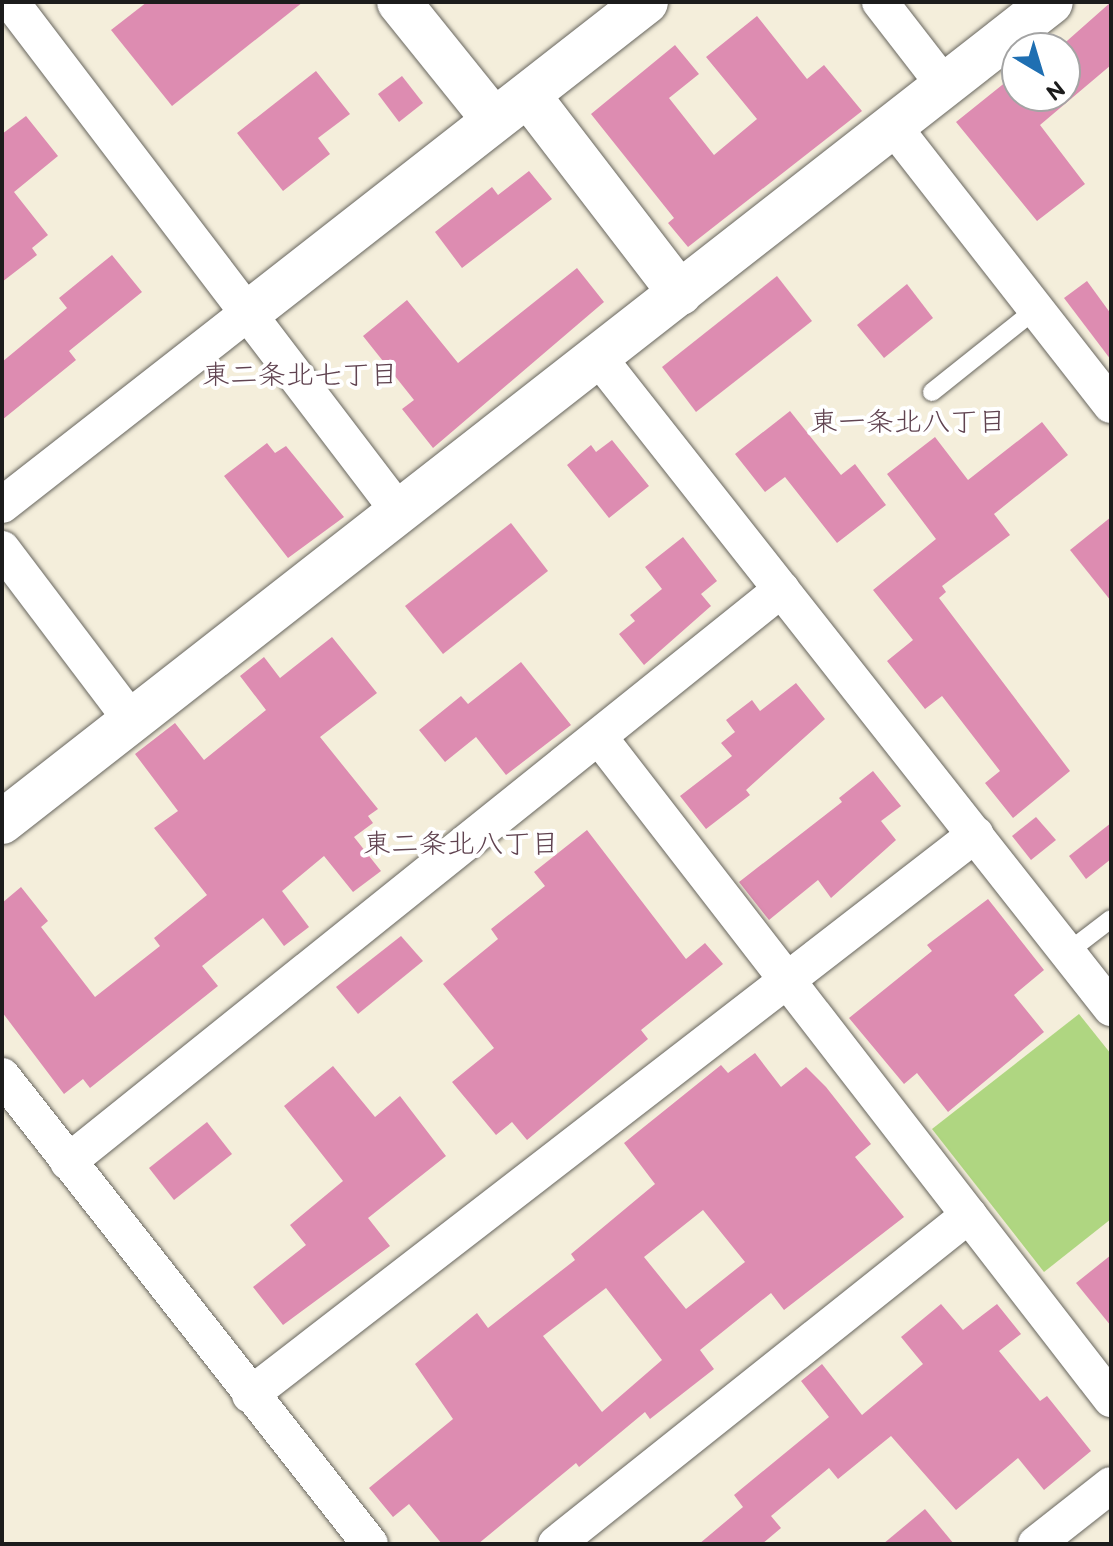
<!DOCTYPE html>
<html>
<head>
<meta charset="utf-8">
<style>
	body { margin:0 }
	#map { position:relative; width:1113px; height:1546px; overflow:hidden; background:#f4eedb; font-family:"Balsamiq Sans","Klee One",sans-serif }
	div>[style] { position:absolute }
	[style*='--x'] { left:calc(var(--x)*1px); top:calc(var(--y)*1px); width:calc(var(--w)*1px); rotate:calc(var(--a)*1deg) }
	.green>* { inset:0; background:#afd681 }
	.building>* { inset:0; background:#dd8cb1 }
	.roads { filter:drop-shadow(0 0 2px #68665f) drop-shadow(0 0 2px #68665f) }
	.lane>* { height:18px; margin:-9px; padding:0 9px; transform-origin:9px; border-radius:9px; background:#fff }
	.street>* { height:36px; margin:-18px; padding:0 18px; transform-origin:18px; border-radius:18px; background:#fff }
	.secondary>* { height:44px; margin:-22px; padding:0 22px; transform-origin:22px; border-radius:22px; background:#fff }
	span { translate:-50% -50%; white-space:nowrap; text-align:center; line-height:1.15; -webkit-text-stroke:8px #fff; paint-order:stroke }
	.neighbourhood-label { font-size:28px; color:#604350 }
	.frame { position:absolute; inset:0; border:4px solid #1c1c1c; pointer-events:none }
	.north { position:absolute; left:1001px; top:32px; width:80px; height:80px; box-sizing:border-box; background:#fff; border:2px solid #a4a4a4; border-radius:50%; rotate:142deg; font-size:22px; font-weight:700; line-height:32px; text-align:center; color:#1c1c1c }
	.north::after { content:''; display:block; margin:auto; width:28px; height:36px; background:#1f6fb2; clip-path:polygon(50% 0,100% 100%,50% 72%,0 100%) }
</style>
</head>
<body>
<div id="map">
	<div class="green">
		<i style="clip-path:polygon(1079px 1014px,1111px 1054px,1111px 1219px,1044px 1272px,932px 1129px)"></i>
	</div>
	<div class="building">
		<i style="clip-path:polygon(147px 2px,303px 2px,172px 106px,111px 30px)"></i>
		<i style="clip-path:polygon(1111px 2px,1111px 65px,1040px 125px,1085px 184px,1037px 221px,956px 122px,1017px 73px,1017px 96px,1065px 96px,1065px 48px,1059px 48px)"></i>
		<i style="clip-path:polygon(757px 16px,807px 79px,824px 65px,862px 111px,688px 247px,668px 223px,674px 218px,591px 114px,675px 45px,699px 74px,669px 98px,714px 155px,757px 119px,706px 57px)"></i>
		<i style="clip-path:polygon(316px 71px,350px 114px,318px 138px,330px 154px,283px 191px,237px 133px)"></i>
		<i style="clip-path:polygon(402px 76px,423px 103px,399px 122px,378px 94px)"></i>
		<i style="clip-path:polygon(26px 116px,58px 156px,14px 192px,48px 235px,32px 248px,37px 255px,2px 282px,2px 134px)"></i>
		<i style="clip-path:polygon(529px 171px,552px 199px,462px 268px,435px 232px,492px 187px,498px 195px)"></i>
		<i style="clip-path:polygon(112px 255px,142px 292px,69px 351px,76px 360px,2px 420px,2px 362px,67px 308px,59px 298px)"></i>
		<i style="clip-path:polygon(577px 268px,604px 302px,433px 448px,402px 409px,414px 400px,363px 336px,407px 300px,458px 363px)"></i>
		<i style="clip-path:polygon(777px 276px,812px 321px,696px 412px,662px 367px)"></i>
		<i style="clip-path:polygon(1087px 281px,1111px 314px,1111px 360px,1064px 298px)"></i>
		<i style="clip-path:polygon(907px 284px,933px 318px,884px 358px,857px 325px)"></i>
		<i style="clip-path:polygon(790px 411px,841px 475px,855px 464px,886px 505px,837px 543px,785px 477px,765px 492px,735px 454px)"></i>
		<i style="clip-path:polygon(1042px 422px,1068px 455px,994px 514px,1010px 535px,942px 586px,946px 592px,939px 598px,1070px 771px,1013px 818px,985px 783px,1000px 771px,942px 696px,925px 709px,887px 661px,913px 640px,873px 590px,936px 539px,887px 474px,935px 437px,968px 480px)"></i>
		<i style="clip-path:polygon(612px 440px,649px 486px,609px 518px,567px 465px,591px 445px,596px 452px)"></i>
		<i style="clip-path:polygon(267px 443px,275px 453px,286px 446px,344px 517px,288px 558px,224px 476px)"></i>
		<i style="clip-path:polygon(1111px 517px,1111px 601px,1070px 550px)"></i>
		<i style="clip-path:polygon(511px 523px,548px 571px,443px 654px,405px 606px)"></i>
		<i style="clip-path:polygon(683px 537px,717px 581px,701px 594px,711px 606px,644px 665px,619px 634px,635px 621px,630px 615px,662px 589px,645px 567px)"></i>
		<i style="clip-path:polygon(332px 637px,377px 693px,320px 737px,378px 809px,368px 816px,373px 823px,354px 837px,381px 871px,353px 892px,324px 856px,282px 891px,309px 927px,284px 946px,263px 918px,202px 966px,218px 986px,90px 1088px,83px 1079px,64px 1094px,2px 1012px,2px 903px,21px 887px,48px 921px,41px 927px,95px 997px,160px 946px,154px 938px,207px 895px,154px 828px,178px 811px,135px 754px,175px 723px,204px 760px,266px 710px,240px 676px,264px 657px,280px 678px)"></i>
		<i style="clip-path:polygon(521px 662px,571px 725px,506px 775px,476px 737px,445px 762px,419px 730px,461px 696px,468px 704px)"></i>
		<i style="clip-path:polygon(796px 683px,825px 719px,746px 790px,750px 795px,706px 829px,680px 796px,732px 756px,721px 743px,735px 732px,726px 720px,752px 700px,760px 711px)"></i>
		<i style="clip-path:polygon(873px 771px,901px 806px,881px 821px,896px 840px,831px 898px,818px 880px,769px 920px,739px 882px,842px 802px,839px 798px)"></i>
		<i style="clip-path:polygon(1036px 817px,1056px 840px,1031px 860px,1012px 836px)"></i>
		<i style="clip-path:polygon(1111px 823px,1111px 859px,1086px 879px,1069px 856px)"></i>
		<i style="clip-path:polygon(587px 830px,686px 959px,705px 943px,723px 964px,641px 1030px,648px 1039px,527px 1140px,512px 1122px,496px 1135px,452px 1082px,494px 1048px,443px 984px,498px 939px,491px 929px,545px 886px,534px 872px)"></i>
		<i style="clip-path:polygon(988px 899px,1044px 970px,1014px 995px,1044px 1032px,948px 1112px,917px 1073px,904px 1084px,849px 1018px,932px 951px,927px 945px)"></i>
		<i style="clip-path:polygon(401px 936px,423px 961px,358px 1014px,336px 987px)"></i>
		<i style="clip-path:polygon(evenodd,755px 1053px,781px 1087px,806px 1067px,826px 1087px,871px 1144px,855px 1157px,904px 1217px,784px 1310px,771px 1293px,700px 1350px,714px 1369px,650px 1419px,645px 1412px,579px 1467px,576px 1463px,478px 1544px,442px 1544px,409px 1504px,393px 1517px,369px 1488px,453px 1419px,415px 1364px,477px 1313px,488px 1328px,575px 1260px,571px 1254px,655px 1184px,624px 1143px,721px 1065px,728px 1073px,755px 1053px,703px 1210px,745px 1262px,686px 1309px,644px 1257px,703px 1210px,755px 1053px,606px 1288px,662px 1360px,602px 1412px,543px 1336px,606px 1288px)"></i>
		<i style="clip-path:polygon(333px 1066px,375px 1117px,400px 1096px,446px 1156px,368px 1218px,390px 1246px,283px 1325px,253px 1287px,306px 1245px,290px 1225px,343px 1181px,284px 1106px)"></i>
		<i style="clip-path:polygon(207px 1122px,232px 1154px,174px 1200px,149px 1168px)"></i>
		<i style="clip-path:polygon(1111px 1255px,1111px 1326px,1076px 1283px)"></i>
		<i style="clip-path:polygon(941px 1304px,963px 1330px,997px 1304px,1021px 1334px,999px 1351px,1040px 1401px,1047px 1396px,1091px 1451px,1044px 1490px,1018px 1458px,956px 1510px,891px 1436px,838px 1479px,829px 1468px,771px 1516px,781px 1528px,762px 1544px,699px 1544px,743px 1507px,734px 1495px,829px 1417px,801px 1381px,822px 1364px,862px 1415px,923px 1364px,901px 1337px)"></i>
		<i style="clip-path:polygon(925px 1509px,954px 1544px,883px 1544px)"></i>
	</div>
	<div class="roads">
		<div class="lane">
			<i style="--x:932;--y:392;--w:133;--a:-38.6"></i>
			<i style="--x:1068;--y:952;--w:54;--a:-37.5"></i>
		</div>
		<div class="street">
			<i style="--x:11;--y:2;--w:642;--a:52.72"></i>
			<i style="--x:880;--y:2;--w:106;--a:52.3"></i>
			<i style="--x:893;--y:126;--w:354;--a:52"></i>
			<i style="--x:598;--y:357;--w:829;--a:51.76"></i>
			<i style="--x:2;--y:505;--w:312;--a:-38"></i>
			<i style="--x:2;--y:549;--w:216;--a:52.9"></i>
			<i style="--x:599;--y:737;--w:837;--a:52.28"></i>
			<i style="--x:2;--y:1076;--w:595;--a:51.82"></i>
			<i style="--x:68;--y:1162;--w:915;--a:-38.75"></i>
			<i style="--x:250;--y:1395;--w:917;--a:-37.69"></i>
			<i style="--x:556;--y:1544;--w:528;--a:-38.54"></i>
			<i style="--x:1036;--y:1544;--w:95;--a:-38.2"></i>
		</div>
		<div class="secondary">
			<i style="--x:399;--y:2;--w:151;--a:51.2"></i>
			<i style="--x:528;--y:95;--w:250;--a:52.5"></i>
			<i style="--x:248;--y:313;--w:505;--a:-38"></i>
			<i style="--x:2;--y:822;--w:1331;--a:-38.01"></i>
		</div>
	</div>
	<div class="neighbourhood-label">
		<span style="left:300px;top:376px">東二条北七丁目</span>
		<span style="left:908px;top:423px">東一条北八丁目</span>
		<span style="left:461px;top:845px">東二条北八丁目</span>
	</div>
	<div class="frame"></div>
	<div class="north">N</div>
</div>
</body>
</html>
